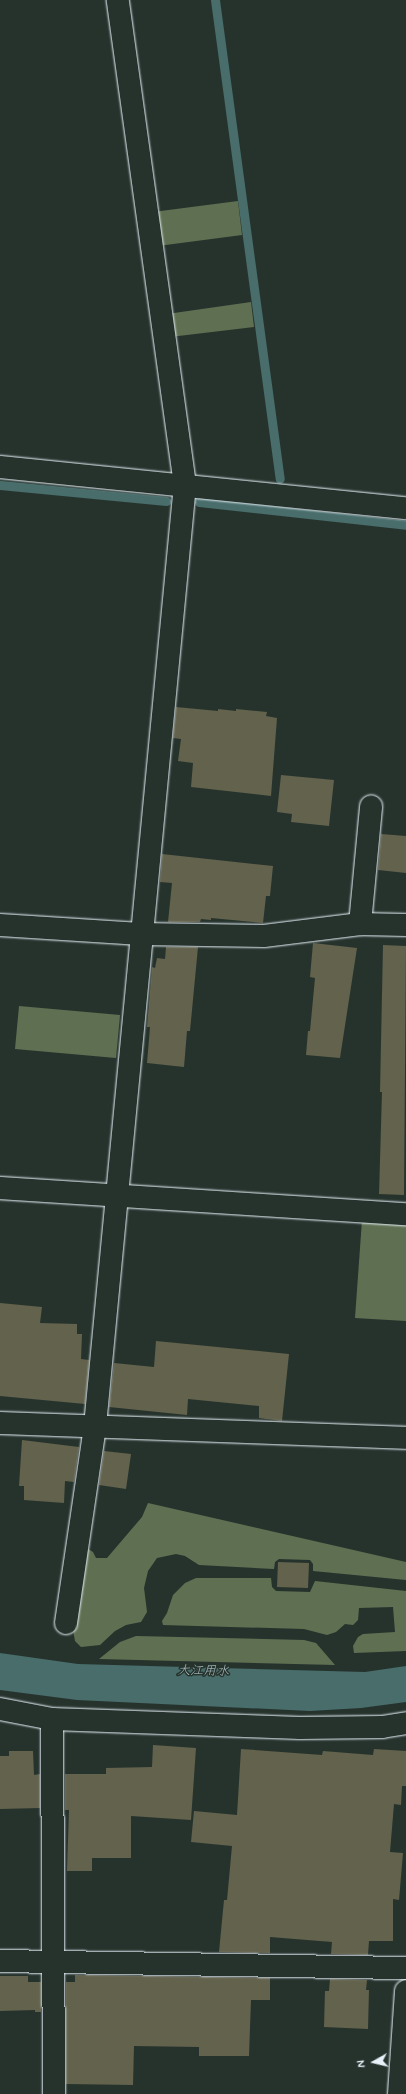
<!DOCTYPE html>
<html>
<head>
<meta charset="utf-8">
<style>
	body { margin:0 }
	#map { position:relative; width:406px; height:2094px; overflow:hidden; background:#26332d; font-family:Mynerve,"Klee One",sans-serif }
	div>[style] { position:absolute }
	[style*='--x'] { left:calc(var(--x)*1px); top:calc(var(--y)*1px); width:calc(var(--w)*1px); rotate:calc(var(--a)*1deg) }
	.green>* { inset:0; background:#5f7052 }
	.water>* { inset:0; background:#486d6b }
	.stream>* { height:9px; margin:-4.5px; padding:0 4.5px; transform-origin:4.5px; border-radius:4.5px; background:#486d6b }
	.building>* { inset:0; background:#63624d }
	.roads { filter:drop-shadow(0 0 1px #e8f1f8) drop-shadow(0 0 1px #e8f1f8) }
	.minor>* { height:22px; margin:-11px; padding:0 11px; transform-origin:11px; border-radius:11px; background:#26332d }
	span { translate:-50% -50%; white-space:nowrap; text-align:center; line-height:1.15; -webkit-text-stroke:3px #26332d; paint-order:stroke }
	.water-label { font-size:13px; color:#a8bcc0; font-style:italic }
	.north { position:absolute; left:354px; top:2042px; width:40px; height:40px; -webkit-text-stroke:3px #26332d; paint-order:stroke; rotate:262deg; font-size:11px; font-weight:700; line-height:16px; text-align:center; color:#e8f1f8 }
	.north::after { content:''; display:block; margin:auto; width:14px; height:18px; background:#e8f1f8; clip-path:polygon(50% 0,100% 100%,50% 72%,0 100%) }
</style>
</head>
<body>
<div id="map">
	<div class="green">
		<i style="clip-path:polygon(238px 201px,242px 235px,158px 246px,153px 212px)"></i>
		<i style="clip-path:polygon(251px 302px,254px 327px,170px 337px,167px 314px)"></i>
		<i style="clip-path:polygon(19px 1006px,120px 1015px,116px 1058px,15px 1049px)"></i>
		<i style="clip-path:polygon(362px 1220px,406px 1223px,406px 1321px,355px 1318px)"></i>
		<i style="clip-path:polygon(148px 1503px,406px 1562px,406px 1580px,313px 1571px,313px 1564px,310px 1560px,279px 1559px,275px 1562px,274px 1569px,199px 1565px,185px 1556px,176px 1554px,157px 1558px,148px 1571px,144px 1588px,147px 1612px,141px 1622px,126px 1625px,115px 1631px,100px 1645px,81px 1647px,75px 1641px,73px 1630px,85px 1547px,93px 1552px,96px 1558px,107px 1558px,142px 1517px)"></i>
		<i style="clip-path:polygon(196px 1578px,271px 1578px,272px 1587px,276px 1591px,310px 1592px,315px 1581px,406px 1591px,406px 1651px,354px 1653px,353px 1646px,358px 1637px,363px 1634px,395px 1632px,393px 1607px,359px 1608px,358px 1620px,353px 1625px,345px 1624px,336px 1632px,327px 1635px,304px 1629px,163px 1625px,162px 1621px,167px 1613px,173px 1595px,185px 1583px)"></i>
		<i style="clip-path:polygon(136px 1636px,304px 1640px,316px 1643px,335px 1665px,99px 1659px,120px 1642px)"></i>
	</div>
	<div class="water">
		<i style="clip-path:polygon(0 1653px,78px 1664px,365px 1672px,406px 1666px,406px 1702px,361px 1708px,310px 1711px,77px 1700px,0 1690px)"></i>
	</div>
	<div class="stream">
		<i style="--x:215;--y:0;--w:483;--a:82.3"></i>
		<i style="--x:0;--y:485;--w:167;--a:5.5"></i>
		<i style="--x:199;--y:502;--w:208;--a:6.3"></i>
	</div>
	<div class="building">
		<i style="clip-path:polygon(176px 707px,218px 711px,218px 709px,236px 711px,236px 709px,267px 712px,266px 716px,277px 718px,271px 796px,191px 787px,193px 763px,178px 761px,181px 739px,173px 738px)"></i>
		<i style="clip-path:polygon(281px 775px,334px 780px,329px 826px,291px 822px,292px 814px,277px 812px)"></i>
		<i style="clip-path:polygon(381px 834px,406px 836px,406px 873px,378px 870px)"></i>
		<i style="clip-path:polygon(162px 854px,273px 866px,270px 896px,266px 896px,263px 923px,211px 918px,211px 920px,201px 919px,200px 922px,168px 922px,172px 883px,160px 882px)"></i>
		<i style="clip-path:polygon(313px 943px,357px 948px,340px 1058px,306px 1055px,308px 1031px,310px 1031px,315px 978px,310px 977px)"></i>
		<i style="clip-path:polygon(383px 945px,406px 946px,404px 1195px,379px 1194px,382px 1092px,380px 1092px)"></i>
		<i style="clip-path:polygon(166px 947px,198px 947px,190px 1031px,187px 1031px,184px 1067px,147px 1063px,150px 1027px,147px 1027px,152px 967px,155px 968px,157px 958px,165px 959px)"></i>
		<i style="clip-path:polygon(0 1303px,42px 1307px,40px 1323px,77px 1324px,77px 1334px,82px 1334px,81px 1359px,89px 1360px,85px 1404px,0 1396px)"></i>
		<i style="clip-path:polygon(156px 1341px,289px 1354px,282px 1421px,259px 1418px,259px 1406px,188px 1399px,187px 1415px,109px 1407px,114px 1363px,154px 1367px)"></i>
		<i style="clip-path:polygon(22px 1440px,79px 1447px,74px 1482px,65px 1481px,64px 1503px,24px 1500px,24px 1486px,19px 1486px)"></i>
		<i style="clip-path:polygon(104px 1451px,131px 1454px,126px 1489px,99px 1485px)"></i>
		<i style="clip-path:polygon(278px 1562px,309px 1563px,308px 1588px,277px 1587px)"></i>
		<i style="clip-path:polygon(153px 1745px,196px 1748px,191px 1820px,131px 1816px,131px 1858px,92px 1858px,92px 1871px,67px 1871px,69px 1810px,65px 1810px,65px 1774px,106px 1774px,106px 1768px,152px 1767px)"></i>
		<i style="clip-path:polygon(241px 1749px,322px 1755px,323px 1751px,373px 1755px,374px 1749px,406px 1751px,406px 1786px,402px 1786px,401px 1805px,394px 1804px,390px 1852px,403px 1853px,399px 1900px,393px 1899px,393px 1941px,369px 1941px,368px 1955px,331px 1954px,332px 1942px,270px 1937px,270px 1953px,219px 1952px,224px 1900px,227px 1900px,232px 1846px,191px 1842px,194px 1811px,237px 1815px)"></i>
		<i style="clip-path:polygon(9px 1751px,33px 1751px,34px 1775px,40px 1774px,40px 1808px,0 1809px,0 1756px,9px 1756px)"></i>
		<i style="clip-path:polygon(75px 1975px,270px 1978px,270px 2000px,251px 2000px,249px 2056px,199px 2056px,199px 2047px,134px 2046px,133px 2085px,66px 2084px,66px 1982px,75px 1982px)"></i>
		<i style="clip-path:polygon(0 1976px,28px 1976px,28px 1982px,41px 1982px,41px 2012px,35px 2012px,35px 2010px,0 2011px)"></i>
		<i style="clip-path:polygon(330px 1979px,367px 1980px,366px 1990px,369px 1990px,368px 2029px,324px 2027px,325px 1991px,329px 1991px)"></i>
	</div>
	<div class="roads">
		<div class="minor">
			<i style="--x:0;--y:467;--w:408;--a:5.8"></i>
			<i style="--x:360;--y:924;--w:118;--a:-84.6"></i>
			<i style="--x:0;--y:925;--w:141;--a:3.7"></i>
			<i style="--x:141;--y:934;--w:123;--a:0.9"></i>
			<i style="--x:264;--y:936;--w:97;--a:-7.1"></i>
			<i style="--x:360;--y:924;--w:46;--a:1.2"></i>
			<i style="--x:0;--y:1188;--w:407;--a:3.7"></i>
			<i style="--x:0;--y:1423;--w:406;--a:2.1"></i>
			<i style="--x:66;--y:1623;--w:199;--a:-81.6"></i>
			<i style="--x:95;--y:1426;--w:945;--a:-84.54"></i>
			<i style="--x:185;--y:485;--w:490;--a:-97.9"></i>
			<i style="--x:0;--y:1709;--w:53;--a:10.9"></i>
			<i style="--x:52;--y:1719;--w:248;--a:2.1"></i>
			<i style="--x:300;--y:1728;--w:82;--a:-0.7"></i>
			<i style="--x:382;--y:1727;--w:24;--a:-9"></i>
			<i style="--x:52;--y:1719;--w:375;--a:89.7"></i>
			<i style="--x:0;--y:1961;--w:406;--a:1"></i>
			<i style="--x:399;--y:2094;--w:103;--a:-86.1"></i>
		</div>
	</div>
	<div class="water-label">
		<span style="left:203px;top:1672px;rotate:1deg">大江用水</span>
	</div>
	<div class="north">N</div>
</div>
</body>
</html>
